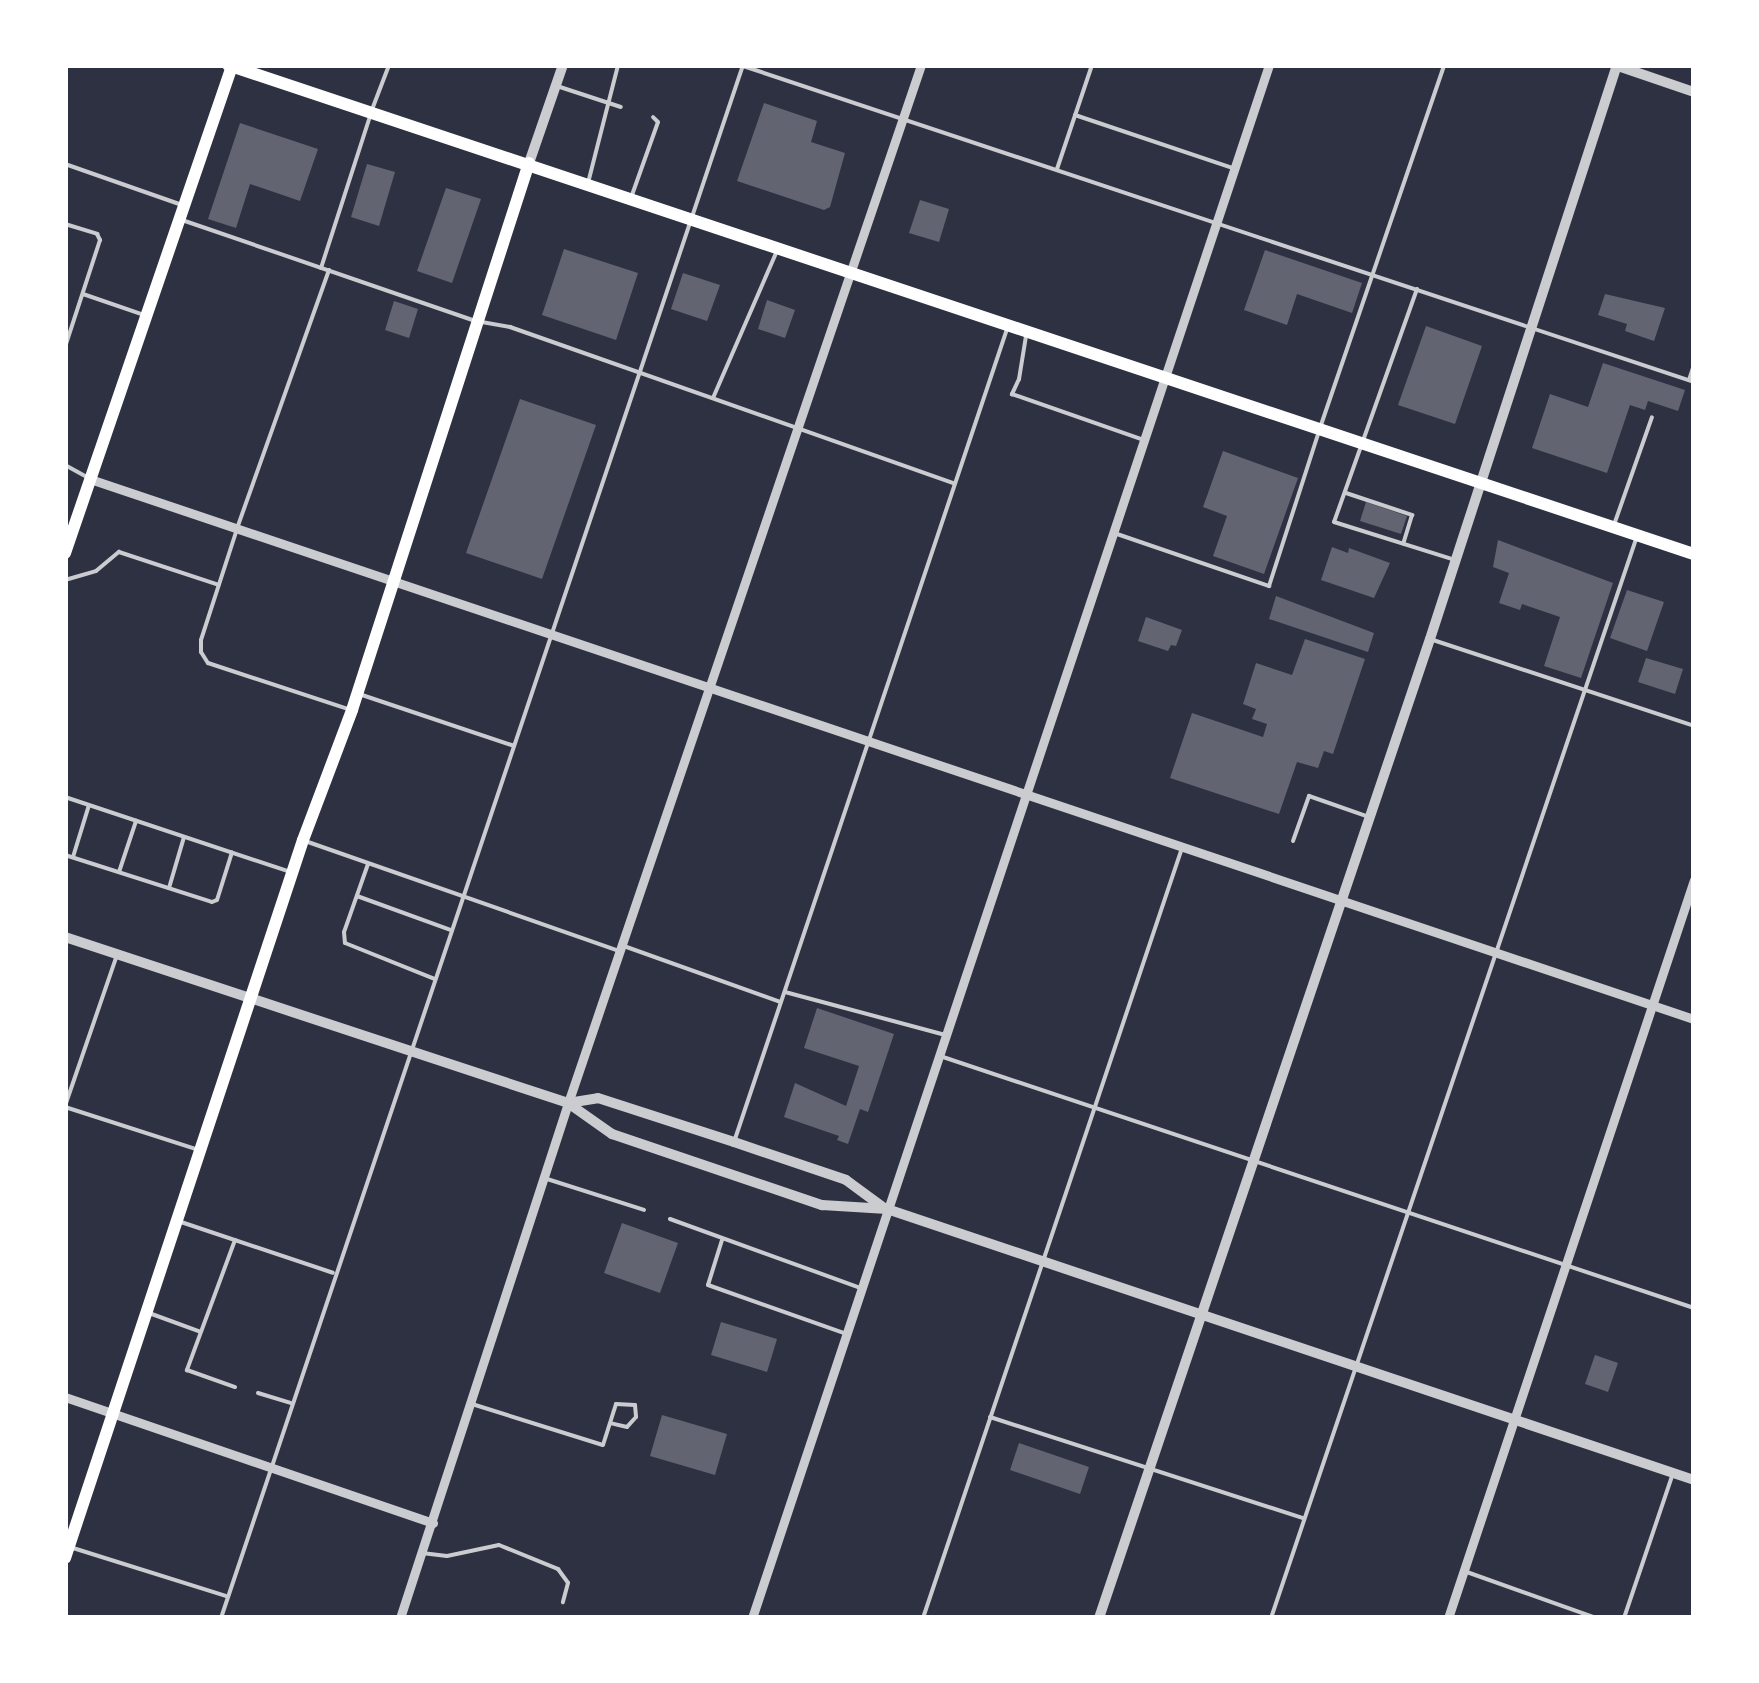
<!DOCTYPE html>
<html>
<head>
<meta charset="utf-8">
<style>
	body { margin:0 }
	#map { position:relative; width:1759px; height:1683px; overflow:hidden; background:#2d3142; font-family:"Open Sans",sans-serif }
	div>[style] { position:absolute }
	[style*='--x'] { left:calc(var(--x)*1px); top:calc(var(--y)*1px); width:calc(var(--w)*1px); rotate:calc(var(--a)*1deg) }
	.building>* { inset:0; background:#626471 }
	.service>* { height:4px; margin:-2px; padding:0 2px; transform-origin:2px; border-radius:2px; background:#caccd0 }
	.minor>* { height:9px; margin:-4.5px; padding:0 4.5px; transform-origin:4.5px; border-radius:4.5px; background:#caccd0 }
	.tertiary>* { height:10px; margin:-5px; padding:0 5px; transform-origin:5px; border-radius:5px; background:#caccd0 }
	.secondary>* { height:12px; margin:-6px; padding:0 6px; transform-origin:6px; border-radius:6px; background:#fff }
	span { translate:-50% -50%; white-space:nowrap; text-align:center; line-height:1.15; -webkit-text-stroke:9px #fff; paint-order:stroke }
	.frame { position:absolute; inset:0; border:68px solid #fff; pointer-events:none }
</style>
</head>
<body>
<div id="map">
	<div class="building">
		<i style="clip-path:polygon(764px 103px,817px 121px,811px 142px,845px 153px,830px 207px,824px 210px,737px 181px)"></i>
		<i style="clip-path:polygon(240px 123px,318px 149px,300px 201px,250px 184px,236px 228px,208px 219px)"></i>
		<i style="clip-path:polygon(367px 164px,395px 172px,379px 226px,351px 217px)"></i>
		<i style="clip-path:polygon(446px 188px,481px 199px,452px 283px,417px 271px)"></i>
		<i style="clip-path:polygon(920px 200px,949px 209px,939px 242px,909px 233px)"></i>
		<i style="clip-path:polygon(564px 249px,638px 273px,616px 340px,542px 315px)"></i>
		<i style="clip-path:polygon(1265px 250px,1362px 283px,1352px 313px,1297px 294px,1287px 325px,1244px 310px)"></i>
		<i style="clip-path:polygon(683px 273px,720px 285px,707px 321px,671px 309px)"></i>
		<i style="clip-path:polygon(1605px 294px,1665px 308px,1654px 341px,1625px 331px,1627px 324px,1598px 315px)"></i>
		<i style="clip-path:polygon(767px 300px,795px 310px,785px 338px,758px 329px)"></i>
		<i style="clip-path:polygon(394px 301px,418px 309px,409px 338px,385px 330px)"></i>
		<i style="clip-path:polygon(1426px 326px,1482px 346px,1455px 424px,1398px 405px)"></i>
		<i style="clip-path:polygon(1603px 363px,1685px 390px,1678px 411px,1648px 401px,1645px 410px,1630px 405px,1607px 473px,1532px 448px,1550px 394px,1588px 407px)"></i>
		<i style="clip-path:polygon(520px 399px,596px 425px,542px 579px,466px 553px)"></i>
		<i style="clip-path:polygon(1223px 451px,1298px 478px,1264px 574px,1213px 556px,1227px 516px,1203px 507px)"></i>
		<i style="clip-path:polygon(1366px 502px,1407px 516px,1401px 534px,1360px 521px)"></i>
		<i style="clip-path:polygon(1498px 540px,1613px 583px,1581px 678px,1544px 666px,1560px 617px,1522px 604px,1520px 610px,1499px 603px,1509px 573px,1493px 567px)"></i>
		<i style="clip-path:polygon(1332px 547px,1348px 553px,1349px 548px,1390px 563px,1374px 598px,1321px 580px)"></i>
		<i style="clip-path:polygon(1627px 590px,1664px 602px,1647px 651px,1610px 638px)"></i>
		<i style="clip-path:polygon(1276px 596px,1374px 633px,1368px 652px,1269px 619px)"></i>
		<i style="clip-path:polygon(1146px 617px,1182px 630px,1176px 646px,1171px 645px,1168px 651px,1138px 641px)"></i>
		<i style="clip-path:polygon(1305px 639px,1365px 659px,1333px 754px,1324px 751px,1318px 768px,1297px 762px,1279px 814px,1170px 778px,1192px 713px,1263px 737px,1267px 724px,1252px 719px,1256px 709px,1243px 704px,1256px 663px,1292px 675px)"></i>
		<i style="clip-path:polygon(1646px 658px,1683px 669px,1675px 694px,1638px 682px)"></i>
		<i style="clip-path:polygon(817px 1008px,894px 1034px,868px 1112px,860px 1109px,848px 1144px,837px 1140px,839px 1136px,784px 1117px,795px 1083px,846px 1106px,859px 1066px,804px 1048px)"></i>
		<i style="clip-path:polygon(622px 1223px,678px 1243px,660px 1293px,604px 1273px)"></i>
		<i style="clip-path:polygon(721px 1322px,777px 1339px,767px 1372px,711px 1355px)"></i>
		<i style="clip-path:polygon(1595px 1355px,1618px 1363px,1608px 1392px,1585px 1384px)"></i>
		<i style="clip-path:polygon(662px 1415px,727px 1434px,715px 1475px,650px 1456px)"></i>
		<i style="clip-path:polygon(1019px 1443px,1089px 1467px,1080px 1494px,1010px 1470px)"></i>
	</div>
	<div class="service">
		<i style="--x:740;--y:65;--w:1005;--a:18.38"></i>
		<i style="--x:560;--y:87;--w:64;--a:18.2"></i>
		<i style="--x:373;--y:107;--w:45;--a:-69.1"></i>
		<i style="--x:1075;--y:115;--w:169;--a:18.6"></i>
		<i style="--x:65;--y:164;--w:121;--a:19.3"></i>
		<i style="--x:1057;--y:169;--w:110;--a:-71.4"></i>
		<i style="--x:588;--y:183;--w:122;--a:-75.7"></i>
		<i style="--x:632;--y:195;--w:77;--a:-70.4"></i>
		<i style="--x:658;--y:122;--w:7;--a:-135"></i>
		<i style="--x:182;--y:220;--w:311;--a:19"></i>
		<i style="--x:476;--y:321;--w:35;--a:10"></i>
		<i style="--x:510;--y:327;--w:470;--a:19.4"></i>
		<i style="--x:65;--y:224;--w:34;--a:17"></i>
		<i style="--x:97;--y:234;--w:7;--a:63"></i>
		<i style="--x:100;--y:240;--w:113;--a:108.1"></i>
		<i style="--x:321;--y:268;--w:160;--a:-72.1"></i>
		<i style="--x:329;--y:270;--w:275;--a:109.6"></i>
		<i style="--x:237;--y:529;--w:117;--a:108"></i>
		<i style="--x:201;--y:640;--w:12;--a:90"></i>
		<i style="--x:201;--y:652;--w:13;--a:58"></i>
		<i style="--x:208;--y:663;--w:147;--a:18.2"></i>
		<i style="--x:1417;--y:289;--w:247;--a:109.6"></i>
		<i style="--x:1334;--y:522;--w:124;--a:17.4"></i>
		<i style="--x:83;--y:294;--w:65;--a:19"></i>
		<i style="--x:1026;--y:336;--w:44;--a:99.2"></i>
		<i style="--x:1019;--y:379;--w:17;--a:115"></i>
		<i style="--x:1012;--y:394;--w:140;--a:19.2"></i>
		<i style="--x:1689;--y:380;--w:16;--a:-72"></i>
		<i style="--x:713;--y:398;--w:160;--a:-66.5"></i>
		<i style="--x:1321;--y:425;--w:380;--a:-71.1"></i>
		<i style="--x:65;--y:465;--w:25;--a:29"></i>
		<i style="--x:1346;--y:493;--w:70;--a:18.4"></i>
		<i style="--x:1412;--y:515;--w:30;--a:107"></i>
		<i style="--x:1615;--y:522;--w:111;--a:-70.6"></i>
		<i style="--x:1117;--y:534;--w:161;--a:18.9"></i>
		<i style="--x:1269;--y:586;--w:160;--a:-72.1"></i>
		<i style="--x:65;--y:580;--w:32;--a:-16"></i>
		<i style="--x:96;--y:571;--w:30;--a:-40"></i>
		<i style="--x:119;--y:552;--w:105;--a:18.3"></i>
		<i style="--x:1430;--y:639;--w:278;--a:18.2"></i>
		<i style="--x:362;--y:695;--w:160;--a:18.5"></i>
		<i style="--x:65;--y:797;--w:235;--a:18.4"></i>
		<i style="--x:1293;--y:841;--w:48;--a:-70.4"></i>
		<i style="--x:1309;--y:796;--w:64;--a:19.3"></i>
		<i style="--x:308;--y:842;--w:330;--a:19.3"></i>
		<i style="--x:65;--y:855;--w:154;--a:17.7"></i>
		<i style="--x:212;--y:902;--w:5;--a:-22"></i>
		<i style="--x:217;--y:900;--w:50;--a:-72.6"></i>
		<i style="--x:73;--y:857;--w:54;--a:-72.9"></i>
		<i style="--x:368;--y:864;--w:72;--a:109.4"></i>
		<i style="--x:344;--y:932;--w:11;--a:85"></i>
		<i style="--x:345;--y:943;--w:97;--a:21.8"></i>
		<i style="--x:119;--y:872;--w:54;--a:-71.6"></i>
		<i style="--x:169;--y:888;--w:53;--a:-73.6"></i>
		<i style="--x:357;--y:896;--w:100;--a:19.9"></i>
		<i style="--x:621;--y:945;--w:169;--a:19.7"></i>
		<i style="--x:785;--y:992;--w:166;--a:15"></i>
		<i style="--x:940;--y:1056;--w:795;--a:18.48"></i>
		<i style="--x:65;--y:1106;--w:160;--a:-71"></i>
		<i style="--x:65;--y:1107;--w:141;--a:17.8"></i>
		<i style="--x:734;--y:1142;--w:861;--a:-71.44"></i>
		<i style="--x:544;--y:1178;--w:105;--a:17.7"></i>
		<i style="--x:670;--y:1219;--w:200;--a:19.9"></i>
		<i style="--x:181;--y:1222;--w:160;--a:18.5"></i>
		<i style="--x:235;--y:1240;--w:139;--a:110.3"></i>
		<i style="--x:187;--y:1370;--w:51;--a:19.5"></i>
		<i style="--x:722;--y:1240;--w:47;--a:107.3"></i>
		<i style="--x:708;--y:1285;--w:146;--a:19.5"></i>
		<i style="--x:149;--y:1313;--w:55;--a:20.1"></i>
		<i style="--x:258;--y:1393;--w:34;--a:17"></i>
		<i style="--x:472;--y:1404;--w:137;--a:17.4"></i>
		<i style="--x:603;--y:1445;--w:43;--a:-72.4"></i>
		<i style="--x:616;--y:1404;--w:19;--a:3"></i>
		<i style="--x:635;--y:1405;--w:12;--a:85"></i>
		<i style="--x:636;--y:1417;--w:13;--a:132"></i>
		<i style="--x:627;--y:1427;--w:17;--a:-167"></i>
		<i style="--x:990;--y:1417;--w:329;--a:17.9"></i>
		<i style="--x:73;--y:1548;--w:160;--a:17.4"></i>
		<i style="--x:422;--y:1553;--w:25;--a:7"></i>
		<i style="--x:447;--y:1556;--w:53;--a:-11.9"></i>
		<i style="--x:499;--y:1545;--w:64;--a:22.1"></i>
		<i style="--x:558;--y:1569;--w:17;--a:54"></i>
		<i style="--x:568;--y:1583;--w:20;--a:105"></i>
		<i style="--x:1464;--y:1571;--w:140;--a:19.6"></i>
		<i style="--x:221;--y:1618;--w:1638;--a:-71.42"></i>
		<i style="--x:923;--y:1618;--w:812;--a:-71.41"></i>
		<i style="--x:1271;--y:1618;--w:1139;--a:-71.31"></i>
		<i style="--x:1624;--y:1618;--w:150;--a:-71.3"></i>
	</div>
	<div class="minor">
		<i style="--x:90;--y:479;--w:1692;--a:18.61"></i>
		<i style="--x:65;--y:1397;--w:389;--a:18.9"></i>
		<i style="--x:400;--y:1618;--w:542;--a:-71.93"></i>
		<i style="--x:568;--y:1103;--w:1096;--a:-71.22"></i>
		<i style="--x:752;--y:1618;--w:1637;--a:-71.59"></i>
		<i style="--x:1448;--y:1618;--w:778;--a:-71.57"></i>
	</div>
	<div class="tertiary">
		<i style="--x:1615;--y:65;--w:83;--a:18.9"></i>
		<i style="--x:529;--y:163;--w:104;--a:-70.9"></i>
		<i style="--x:65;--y:937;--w:530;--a:18.26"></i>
		<i style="--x:568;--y:1103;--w:54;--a:35.2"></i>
		<i style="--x:612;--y:1134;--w:222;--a:18.7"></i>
		<i style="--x:822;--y:1205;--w:65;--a:3.5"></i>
		<i style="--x:887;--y:1209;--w:851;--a:18.56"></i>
		<i style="--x:568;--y:1103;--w:30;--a:-9"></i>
		<i style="--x:598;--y:1098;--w:143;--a:17.9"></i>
		<i style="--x:734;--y:1142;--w:118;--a:18.7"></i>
		<i style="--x:846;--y:1180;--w:47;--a:36.4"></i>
		<i style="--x:1099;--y:1618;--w:1033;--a:-71.32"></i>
		<i style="--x:1430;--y:639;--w:604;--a:-71.96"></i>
	</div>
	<div class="secondary">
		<i style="--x:228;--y:65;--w:1545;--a:18.45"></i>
		<i style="--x:65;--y:553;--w:515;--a:-71.07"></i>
		<i style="--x:65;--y:1558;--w:756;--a:-71.66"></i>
		<i style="--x:303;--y:840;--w:139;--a:-69.3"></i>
		<i style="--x:352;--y:710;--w:575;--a:-72.07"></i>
	</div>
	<div class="frame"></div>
</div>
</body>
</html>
